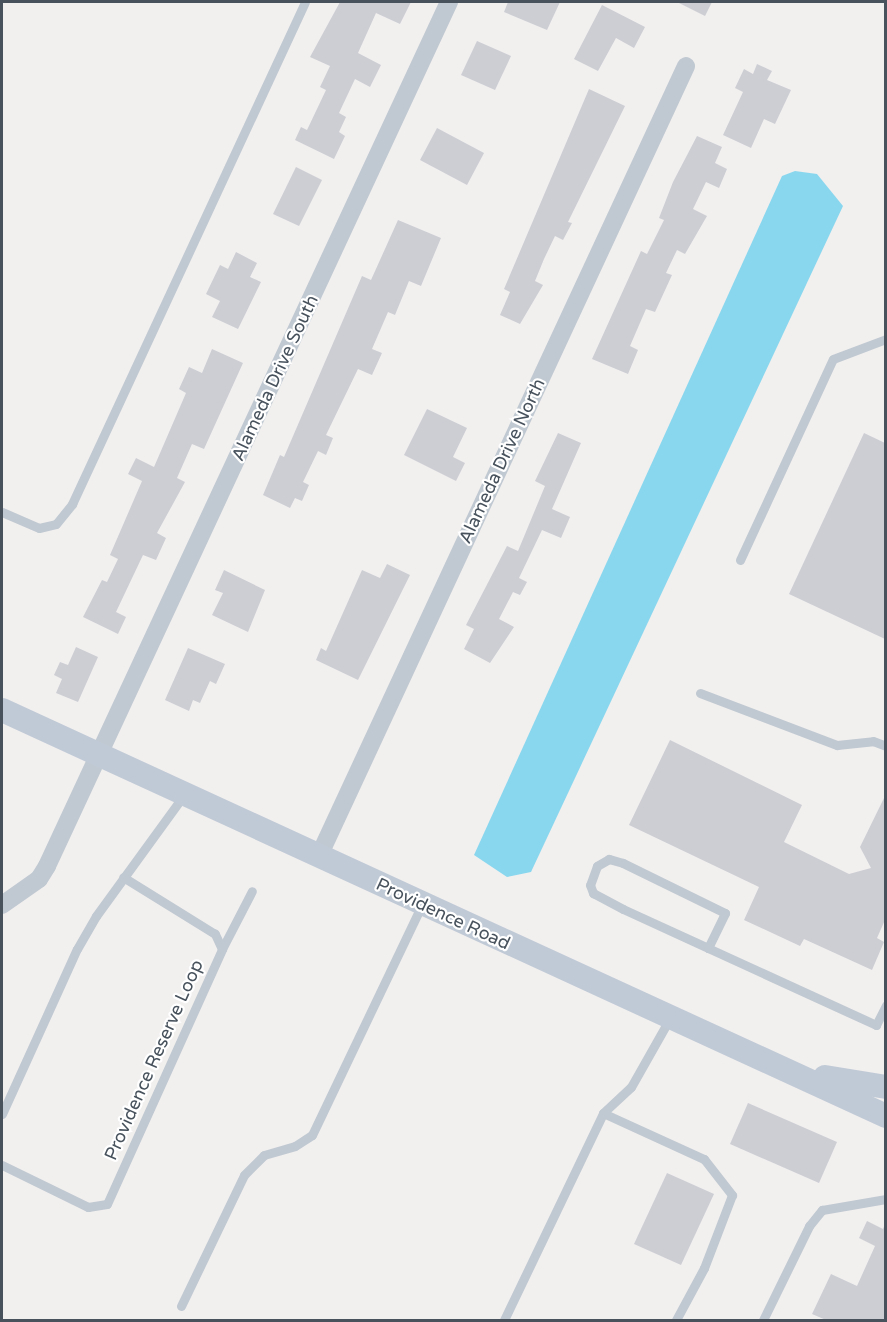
<!DOCTYPE html>
<html>
<head>
<meta charset="utf-8">
<style>
	body { margin:0 }
	#map { position:relative; width:887px; height:1322px; overflow:hidden; background:#f2efef; font-family:"Varela Round",sans-serif }
	div>[style] { position:absolute }
	[style*='--x'] { left:calc(var(--x)*1px); top:calc(var(--y)*1px); width:calc(var(--w)*1px); rotate:calc(var(--a)*1deg) }
	.water>* { inset:0; background:#89d7ee }
	.building>* { inset:0; background:#ccced4 }
	.lane>* { height:9px; margin:-4.5px; padding:0 4.5px; transform-origin:4.5px; border-radius:4.5px; background:#c0c9d1 }
	.street>* { height:18px; margin:-9px; padding:0 9px; transform-origin:9px; border-radius:9px; background:#c0c9d1 }
	.secondary>* { height:24px; margin:-12px; padding:0 12px; transform-origin:12px; border-radius:12px; background:#c0cad6 }
	span { translate:-50% -50%; white-space:nowrap; text-align:center; line-height:1.15; -webkit-text-stroke:4.5px #fff; paint-order:stroke }
	.street-label { font-size:18px; color:#47525d }
	.frame { position:absolute; inset:0; border:3px solid #47525d; pointer-events:none }
</style>
</head>
<body>
<div id="map">
	<div class="water">
		<i style="clip-path:polygon(795px 171px,817px 174px,843px 206px,531px 872px,507px 877px,474px 855px,782px 176px)"></i>
	</div>
	<div class="building">
		<i style="clip-path:polygon(340px 2px,411px 2px,400px 24px,376px 13px,358px 53px,381px 65px,370px 87px,355px 79px,339px 113px,346px 117px,339px 132px,345px 136px,334px 159px,295px 140px,301px 127px,307px 130px,326px 90px,320px 87px,330px 66px,310px 57px)"></i>
		<i style="clip-path:polygon(508px 2px,560px 2px,547px 30px,504px 12px)"></i>
		<i style="clip-path:polygon(677px 2px,712px 2px,705px 16px)"></i>
		<i style="clip-path:polygon(602px 5px,645px 27px,634px 48px,616px 38px,598px 71px,574px 59px)"></i>
		<i style="clip-path:polygon(477px 41px,511px 56px,495px 90px,461px 75px)"></i>
		<i style="clip-path:polygon(757px 64px,772px 71px,767px 80px,791px 90px,775px 124px,764px 119px,751px 148px,723px 135px,743px 92px,735px 88px,744px 69px,753px 74px)"></i>
		<i style="clip-path:polygon(589px 89px,625px 106px,568px 222px,572px 223px,563px 240px,555px 236px,544px 259px,535px 281px,543px 285px,520px 324px,500px 315px,510px 292px,504px 289px)"></i>
		<i style="clip-path:polygon(437px 128px,484px 153px,467px 185px,420px 160px)"></i>
		<i style="clip-path:polygon(697px 136px,722px 147px,715px 163px,727px 169px,719px 188px,706px 182px,693px 209px,707px 216px,685px 254px,677px 250px,666px 273px,672px 275px,655px 312px,646px 309px,630px 346px,638px 350px,628px 374px,592px 359px,641px 251px,647px 254px,664px 220px,659px 218px,673px 182px)"></i>
		<i style="clip-path:polygon(296px 167px,322px 180px,299px 226px,273px 214px)"></i>
		<i style="clip-path:polygon(398px 220px,441px 238px,421px 286px,409px 281px,395px 315px,388px 312px,372px 349px,382px 353px,372px 375px,358px 369px,326px 435px,333px 438px,326px 455px,318px 451px,303px 482px,309px 485px,302px 501px,295px 498px,290px 508px,263px 495px,280px 455px,284px 457px,362px 276px,371px 280px)"></i>
		<i style="clip-path:polygon(236px 252px,257px 263px,250px 277px,261px 282px,238px 329px,212px 317px,220px 301px,206px 294px,220px 265px,228px 269px)"></i>
		<i style="clip-path:polygon(212px 349px,243px 363px,204px 449px,192px 444px,177px 478px,185px 482px,157px 533px,166px 538px,156px 560px,143px 555px,116px 612px,126px 617px,118px 634px,83px 617px,102px 580px,107px 582px,118px 559px,110px 555px,142px 481px,128px 474px,136px 458px,154px 467px,186px 393px,179px 389px,189px 367px,202px 373px)"></i>
		<i style="clip-path:polygon(427px 409px,467px 428px,453px 457px,465px 463px,456px 481px,404px 455px)"></i>
		<i style="clip-path:polygon(558px 433px,581px 443px,552px 509px,570px 517px,561px 538px,542px 530px,519px 578px,527px 582px,520px 595px,513px 592px,499px 619px,514px 627px,490px 663px,464px 649px,474px 629px,466px 625px,507px 546px,518px 551px,545px 486px,535px 481px)"></i>
		<i style="clip-path:polygon(864px 433px,885px 443px,885px 639px,789px 594px)"></i>
		<i style="clip-path:polygon(387px 564px,410px 575px,358px 680px,316px 660px,321px 648px,326px 651px,362px 570px,380px 578px)"></i>
		<i style="clip-path:polygon(224px 570px,265px 590px,248px 632px,212px 615px,223px 593px,215px 590px)"></i>
		<i style="clip-path:polygon(76px 647px,98px 657px,78px 702px,56px 693px,62px 679px,54px 675px,60px 662px,68px 665px)"></i>
		<i style="clip-path:polygon(188px 648px,225px 664px,216px 684px,210px 681px,200px 703px,193px 700px,189px 711px,165px 700px)"></i>
		<i style="clip-path:polygon(670px 740px,802px 805px,784px 842px,849px 874px,871px 868px,860px 847px,885px 796px,885px 920px,877px 938px,884px 942px,872px 970px,804px 939px,800px 946px,744px 920px,759px 887px,629px 825px)"></i>
		<i style="clip-path:polygon(748px 1103px,837px 1142px,819px 1183px,730px 1144px)"></i>
		<i style="clip-path:polygon(667px 1173px,714px 1194px,681px 1265px,634px 1244px)"></i>
		<i style="clip-path:polygon(867px 1221px,883px 1229px,885px 1224px,885px 1320px,826px 1320px,812px 1314px,831px 1274px,857px 1286px,875px 1246px,859px 1238px)"></i>
	</div>
	<div class="lane">
		<i style="--x:2;--y:512;--w:40;--a:23.4"></i>
		<i style="--x:39;--y:528;--w:17;--a:-13"></i>
		<i style="--x:56;--y:524;--w:26;--a:-51"></i>
		<i style="--x:72;--y:504;--w:553;--a:-65.1"></i>
		<i style="--x:740;--y:560;--w:221;--a:-65.2"></i>
		<i style="--x:833;--y:359;--w:57;--a:-20.7"></i>
		<i style="--x:700;--y:693;--w:147;--a:20.8"></i>
		<i style="--x:837;--y:745;--w:36;--a:-6"></i>
		<i style="--x:873;--y:741;--w:14;--a:21"></i>
		<i style="--x:708;--y:948;--w:39;--a:-64"></i>
		<i style="--x:725;--y:913;--w:114;--a:-153.9"></i>
		<i style="--x:623;--y:863;--w:15;--a:-164"></i>
		<i style="--x:609;--y:859;--w:14;--a:150"></i>
		<i style="--x:597;--y:866;--w:20;--a:110"></i>
		<i style="--x:590;--y:885;--w:9;--a:69"></i>
		<i style="--x:593;--y:893;--w:34;--a:28"></i>
		<i style="--x:623;--y:909;--w:94;--a:24.6"></i>
		<i style="--x:708;--y:948;--w:185;--a:24.6"></i>
		<i style="--x:876;--y:1025;--w:22;--a:-63"></i>
		<i style="--x:222;--y:949;--w:65;--a:-62.7"></i>
		<i style="--x:603;--y:1113;--w:111;--a:24.5"></i>
		<i style="--x:704;--y:1159;--w:46;--a:52.1"></i>
		<i style="--x:732;--y:1195;--w:78;--a:111"></i>
		<i style="--x:704;--y:1268;--w:59;--a:118.3"></i>
		<i style="--x:2;--y:1114;--w:181;--a:-65.6"></i>
		<i style="--x:77;--y:949;--w:38;--a:-60"></i>
		<i style="--x:96;--y:916;--w:150;--a:-54"></i>
		<i style="--x:2;--y:1165;--w:96;--a:26"></i>
		<i style="--x:88;--y:1207;--w:19;--a:-9"></i>
		<i style="--x:107;--y:1204;--w:280;--a:-65.7"></i>
		<i style="--x:222;--y:949;--w:17;--a:-115"></i>
		<i style="--x:215;--y:934;--w:108;--a:-148.2"></i>
		<i style="--x:181;--y:1306;--w:145;--a:-64.3"></i>
		<i style="--x:244;--y:1175;--w:28;--a:-45"></i>
		<i style="--x:264;--y:1155;--w:32;--a:-16"></i>
		<i style="--x:295;--y:1146;--w:20;--a:-33"></i>
		<i style="--x:312;--y:1135;--w:256;--a:-64.5"></i>
		<i style="--x:504;--y:1320;--w:229;--a:-64.4"></i>
		<i style="--x:603;--y:1113;--w:38;--a:-43"></i>
		<i style="--x:631;--y:1087;--w:79;--a:-60.5"></i>
		<i style="--x:763;--y:1320;--w:105;--a:-63.9"></i>
		<i style="--x:809;--y:1226;--w:21;--a:-51"></i>
		<i style="--x:822;--y:1210;--w:65;--a:-9.8"></i>
	</div>
	<div class="street">
		<i style="--x:319;--y:856;--w:871;--a:-65.08"></i>
		<i style="--x:2;--y:905;--w:45;--a:-35.1"></i>
		<i style="--x:39;--y:879;--w:15;--a:-58"></i>
		<i style="--x:47;--y:866;--w:953;--a:-65.05"></i>
	</div>
	<div class="secondary">
		<i style="--x:2;--y:710;--w:973;--a:24.67"></i>
		<i style="--x:825;--y:1077;--w:62;--a:9.3"></i>
	</div>
	<div class="street-label">
		<span style="left:275px;top:378px;rotate:-65deg">Alameda Drive South</span>
		<span style="left:502px;top:461px;rotate:-65deg">Alameda Drive North</span>
		<span style="left:443px;top:914px;rotate:25deg">Providence Road</span>
		<span style="left:154px;top:1060px;rotate:-66deg">Providence Reserve Loop</span>
	</div>
	<div class="frame"></div>
</div>
</body>
</html>
